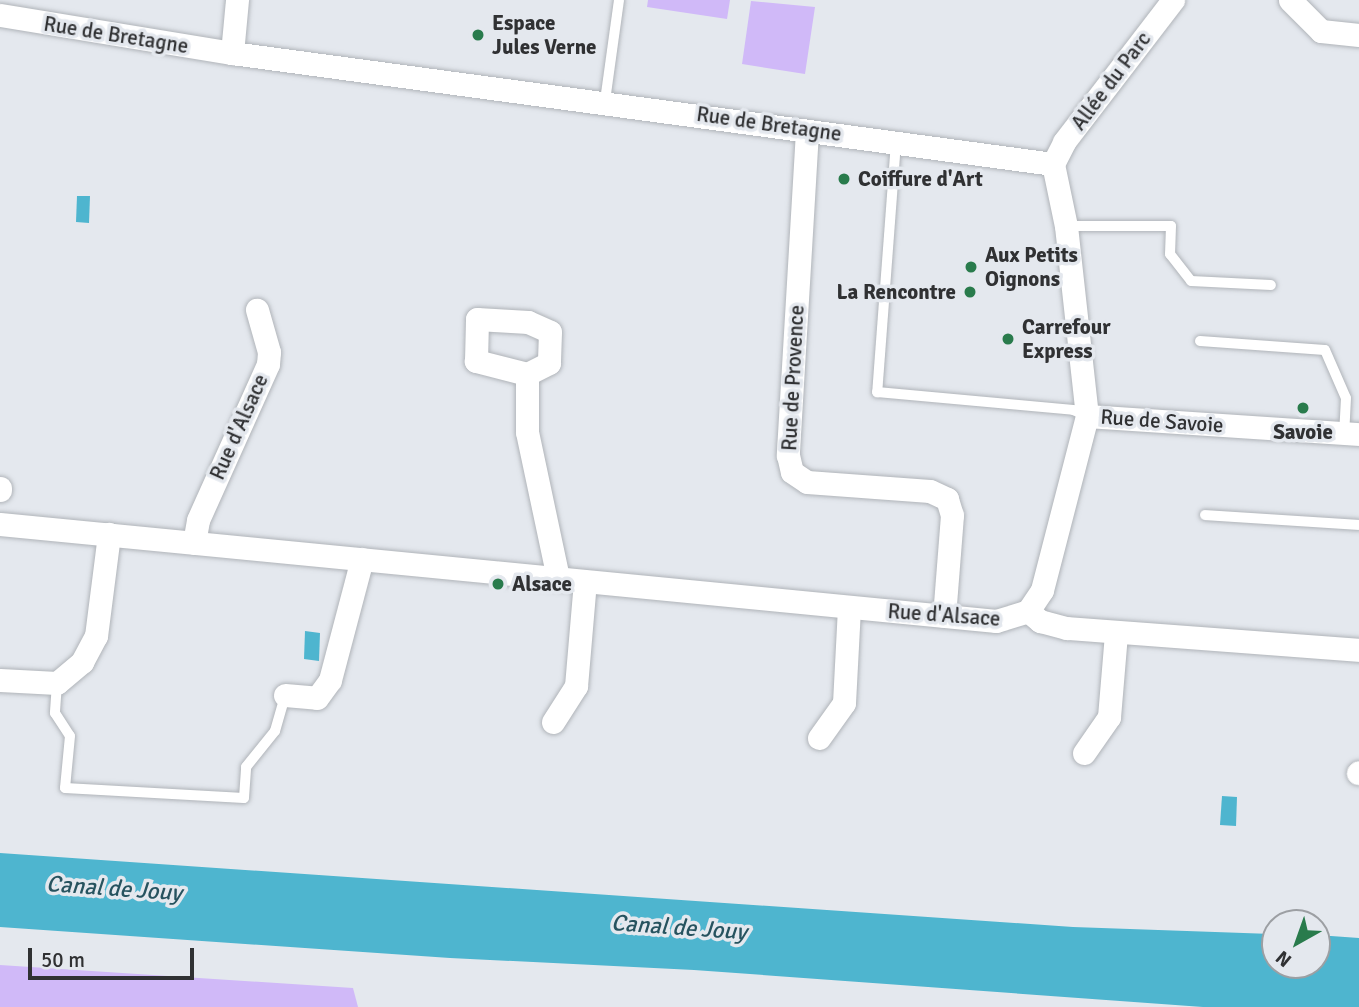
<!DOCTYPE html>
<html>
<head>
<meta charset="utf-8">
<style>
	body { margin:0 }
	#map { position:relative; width:1359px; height:1007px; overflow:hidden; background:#e4e8ee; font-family:Signika,sans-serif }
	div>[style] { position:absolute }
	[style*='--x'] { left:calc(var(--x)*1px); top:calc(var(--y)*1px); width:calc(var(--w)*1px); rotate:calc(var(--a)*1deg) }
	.green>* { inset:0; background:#d0b9f8 }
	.water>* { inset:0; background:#4eb5cf }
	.roads { filter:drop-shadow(0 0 2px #b0b4b9) drop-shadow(0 0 2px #b0b4b9) }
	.service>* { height:10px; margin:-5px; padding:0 5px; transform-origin:5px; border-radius:5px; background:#fff }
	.minor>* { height:23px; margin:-11.5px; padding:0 11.5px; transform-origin:11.5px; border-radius:11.5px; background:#fff }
	.dots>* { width:19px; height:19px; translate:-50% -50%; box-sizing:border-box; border:4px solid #e4e8ee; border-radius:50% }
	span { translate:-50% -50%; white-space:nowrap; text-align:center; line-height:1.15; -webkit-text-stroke:7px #e4e8ee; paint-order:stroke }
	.poi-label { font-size:21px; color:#303133; font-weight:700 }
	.left { translate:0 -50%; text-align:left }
	.right { translate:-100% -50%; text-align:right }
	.street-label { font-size:21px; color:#303133 }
	.water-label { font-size:23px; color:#27535f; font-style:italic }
	.north { position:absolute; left:1261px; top:909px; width:70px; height:70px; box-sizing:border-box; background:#e4e8ee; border:2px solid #9c9fa3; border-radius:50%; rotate:220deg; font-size:19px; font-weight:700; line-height:28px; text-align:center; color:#303133 }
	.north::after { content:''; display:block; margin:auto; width:24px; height:32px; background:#297b4c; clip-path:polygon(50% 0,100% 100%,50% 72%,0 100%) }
	.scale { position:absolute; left:28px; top:948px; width:166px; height:32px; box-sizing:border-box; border:4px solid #303133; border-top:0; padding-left:9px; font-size:21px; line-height:24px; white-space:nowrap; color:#303133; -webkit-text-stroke:5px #e4e8ee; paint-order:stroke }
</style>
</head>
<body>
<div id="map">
	<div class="green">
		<i style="clip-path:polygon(648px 0,730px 0,727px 19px,647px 7px)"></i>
		<i style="clip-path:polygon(751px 1px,815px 7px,805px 74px,742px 64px)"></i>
		<i style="clip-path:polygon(0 965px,353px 988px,358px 1007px,0 1007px)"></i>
	</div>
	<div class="water">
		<i style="clip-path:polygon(77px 196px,90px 196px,89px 223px,76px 222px)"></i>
		<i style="clip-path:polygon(305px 631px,320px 633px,319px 661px,304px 659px)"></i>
		<i style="clip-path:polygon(1222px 796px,1237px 797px,1236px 826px,1220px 825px)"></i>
		<i style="clip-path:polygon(0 853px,1073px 927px,1275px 934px,1275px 965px,1317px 965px,1317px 935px,1359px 938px,1359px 1007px,1203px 1007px,694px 970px,450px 958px,0 927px)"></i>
	</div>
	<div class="roads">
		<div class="service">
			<i style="--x:605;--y:101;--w:102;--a:-82.1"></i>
			<i style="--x:896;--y:142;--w:251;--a:94.3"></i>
			<i style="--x:877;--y:392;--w:197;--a:5.2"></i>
			<i style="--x:1073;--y:410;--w:15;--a:23"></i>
			<i style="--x:1066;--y:226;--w:105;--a:0"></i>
			<i style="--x:1171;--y:226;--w:28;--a:92"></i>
			<i style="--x:1170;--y:254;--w:34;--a:52"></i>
			<i style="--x:1191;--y:281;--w:80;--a:2.9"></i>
			<i style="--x:1200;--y:341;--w:125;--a:4.1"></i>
			<i style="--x:1325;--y:350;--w:52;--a:66.4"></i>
			<i style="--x:1346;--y:398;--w:35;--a:93"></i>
			<i style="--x:1205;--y:515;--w:154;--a:3.7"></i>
			<i style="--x:57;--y:683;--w:30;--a:94"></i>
			<i style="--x:55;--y:713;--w:27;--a:57"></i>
			<i style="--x:70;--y:736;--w:52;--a:95.5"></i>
			<i style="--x:65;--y:788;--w:179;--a:3.2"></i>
			<i style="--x:244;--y:798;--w:31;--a:-86"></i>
			<i style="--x:246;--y:767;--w:46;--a:-51.1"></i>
			<i style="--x:275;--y:731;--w:37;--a:-74"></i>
		</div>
		<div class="minor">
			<i style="--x:1290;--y:0;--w:44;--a:45"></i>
			<i style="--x:1321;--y:31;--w:38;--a:6"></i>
			<i style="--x:0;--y:15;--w:235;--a:9.3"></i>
			<i style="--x:232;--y:53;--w:828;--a:7.7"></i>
			<i style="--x:1053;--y:164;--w:63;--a:78.2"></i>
			<i style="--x:1066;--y:226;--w:191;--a:83.7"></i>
			<i style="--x:232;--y:53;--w:53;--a:-84.6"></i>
			<i style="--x:807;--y:131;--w:325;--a:93.4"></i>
			<i style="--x:788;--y:455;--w:17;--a:77"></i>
			<i style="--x:792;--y:472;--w:18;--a:34"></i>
			<i style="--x:807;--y:482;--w:123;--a:4.2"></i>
			<i style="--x:930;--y:491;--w:19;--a:25"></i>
			<i style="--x:947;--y:499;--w:17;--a:73"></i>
			<i style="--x:952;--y:515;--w:101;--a:94.5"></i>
			<i style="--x:1053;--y:164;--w:25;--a:-63"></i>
			<i style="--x:1064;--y:142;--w:179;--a:-52.5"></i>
			<i style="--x:477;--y:319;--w:51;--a:3.4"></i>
			<i style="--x:528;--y:322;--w:24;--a:24"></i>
			<i style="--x:550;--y:332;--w:31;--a:92"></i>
			<i style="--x:549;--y:363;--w:25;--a:153"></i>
			<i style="--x:527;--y:374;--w:53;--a:-165.7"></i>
			<i style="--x:476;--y:361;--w:42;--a:-88.6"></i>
			<i style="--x:527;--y:374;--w:58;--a:90"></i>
			<i style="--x:527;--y:432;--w:149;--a:78"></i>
			<i style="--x:0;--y:488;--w:2;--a:90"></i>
			<i style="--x:0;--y:524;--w:1001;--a:5.56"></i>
			<i style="--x:996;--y:621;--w:34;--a:-17"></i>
			<i style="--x:1028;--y:611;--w:25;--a:-56"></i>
			<i style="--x:1042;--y:590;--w:180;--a:-75.5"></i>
			<i style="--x:1087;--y:416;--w:273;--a:3.8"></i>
			<i style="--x:194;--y:543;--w:23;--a:-80"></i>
			<i style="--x:198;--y:520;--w:171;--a:-65.8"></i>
			<i style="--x:268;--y:364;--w:12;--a:-85"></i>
			<i style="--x:269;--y:352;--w:44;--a:-105.9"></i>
			<i style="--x:1028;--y:611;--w:16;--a:40"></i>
			<i style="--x:1040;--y:621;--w:28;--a:15"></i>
			<i style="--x:1067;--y:628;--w:293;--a:4.3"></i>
			<i style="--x:0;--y:680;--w:57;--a:3"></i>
			<i style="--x:57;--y:683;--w:33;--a:-40"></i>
			<i style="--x:82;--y:662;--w:30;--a:-62"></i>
			<i style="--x:96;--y:636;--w:103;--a:-82.7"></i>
			<i style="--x:285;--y:695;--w:32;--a:5"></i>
			<i style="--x:317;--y:698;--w:22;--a:-54"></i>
			<i style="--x:330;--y:680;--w:125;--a:-75.2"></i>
			<i style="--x:553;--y:722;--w:43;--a:-57.4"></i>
			<i style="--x:576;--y:686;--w:105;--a:-85.1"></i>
			<i style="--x:819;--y:738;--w:43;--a:-54.5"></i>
			<i style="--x:844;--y:703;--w:96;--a:-87"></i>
			<i style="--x:1084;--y:753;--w:44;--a:-55.2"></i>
			<i style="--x:1109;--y:717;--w:84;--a:-85.2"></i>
			<i style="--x:1358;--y:773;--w:1;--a:-45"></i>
		</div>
	</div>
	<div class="dots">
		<i style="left:478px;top:35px;background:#297b4c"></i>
		<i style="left:844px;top:179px;background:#297b4c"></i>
		<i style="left:971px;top:267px;background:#297b4c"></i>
		<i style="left:970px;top:292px;background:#297b4c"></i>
		<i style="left:1008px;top:339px;background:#297b4c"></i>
		<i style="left:1303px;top:408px;background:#297b4c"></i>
		<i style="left:498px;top:584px;background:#297b4c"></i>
	</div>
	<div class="poi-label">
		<span class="left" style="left:492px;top:35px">Espace<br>Jules Verne</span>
		<span class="left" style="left:858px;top:179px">Coiffure d'Art</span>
		<span class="left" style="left:985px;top:267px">Aux Petits<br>Oignons</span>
		<span class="right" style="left:956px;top:292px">La Rencontre</span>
		<span class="left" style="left:1022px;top:339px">Carrefour<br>Express</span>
		<span style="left:1303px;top:432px">Savoie</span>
		<span class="left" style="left:512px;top:584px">Alsace</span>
	</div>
	<div class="street-label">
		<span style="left:116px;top:35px;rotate:9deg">Rue de Bretagne</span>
		<span style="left:1111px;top:81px;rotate:-53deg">Allée du Parc</span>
		<span style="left:769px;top:124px;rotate:8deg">Rue de Bretagne</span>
		<span style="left:793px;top:378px;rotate:-87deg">Rue de Provence</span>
		<span style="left:1162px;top:421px;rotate:4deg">Rue de Savoie</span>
		<span style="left:239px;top:427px;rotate:-66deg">Rue d'Alsace</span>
		<span style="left:944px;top:615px;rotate:4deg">Rue d'Alsace</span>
	</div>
	<div class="water-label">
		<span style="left:114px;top:889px;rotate:4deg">Canal de Jouy</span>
		<span style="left:679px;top:928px;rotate:4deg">Canal de Jouy</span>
	</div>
	<div class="north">N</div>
	<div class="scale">50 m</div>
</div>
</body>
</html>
